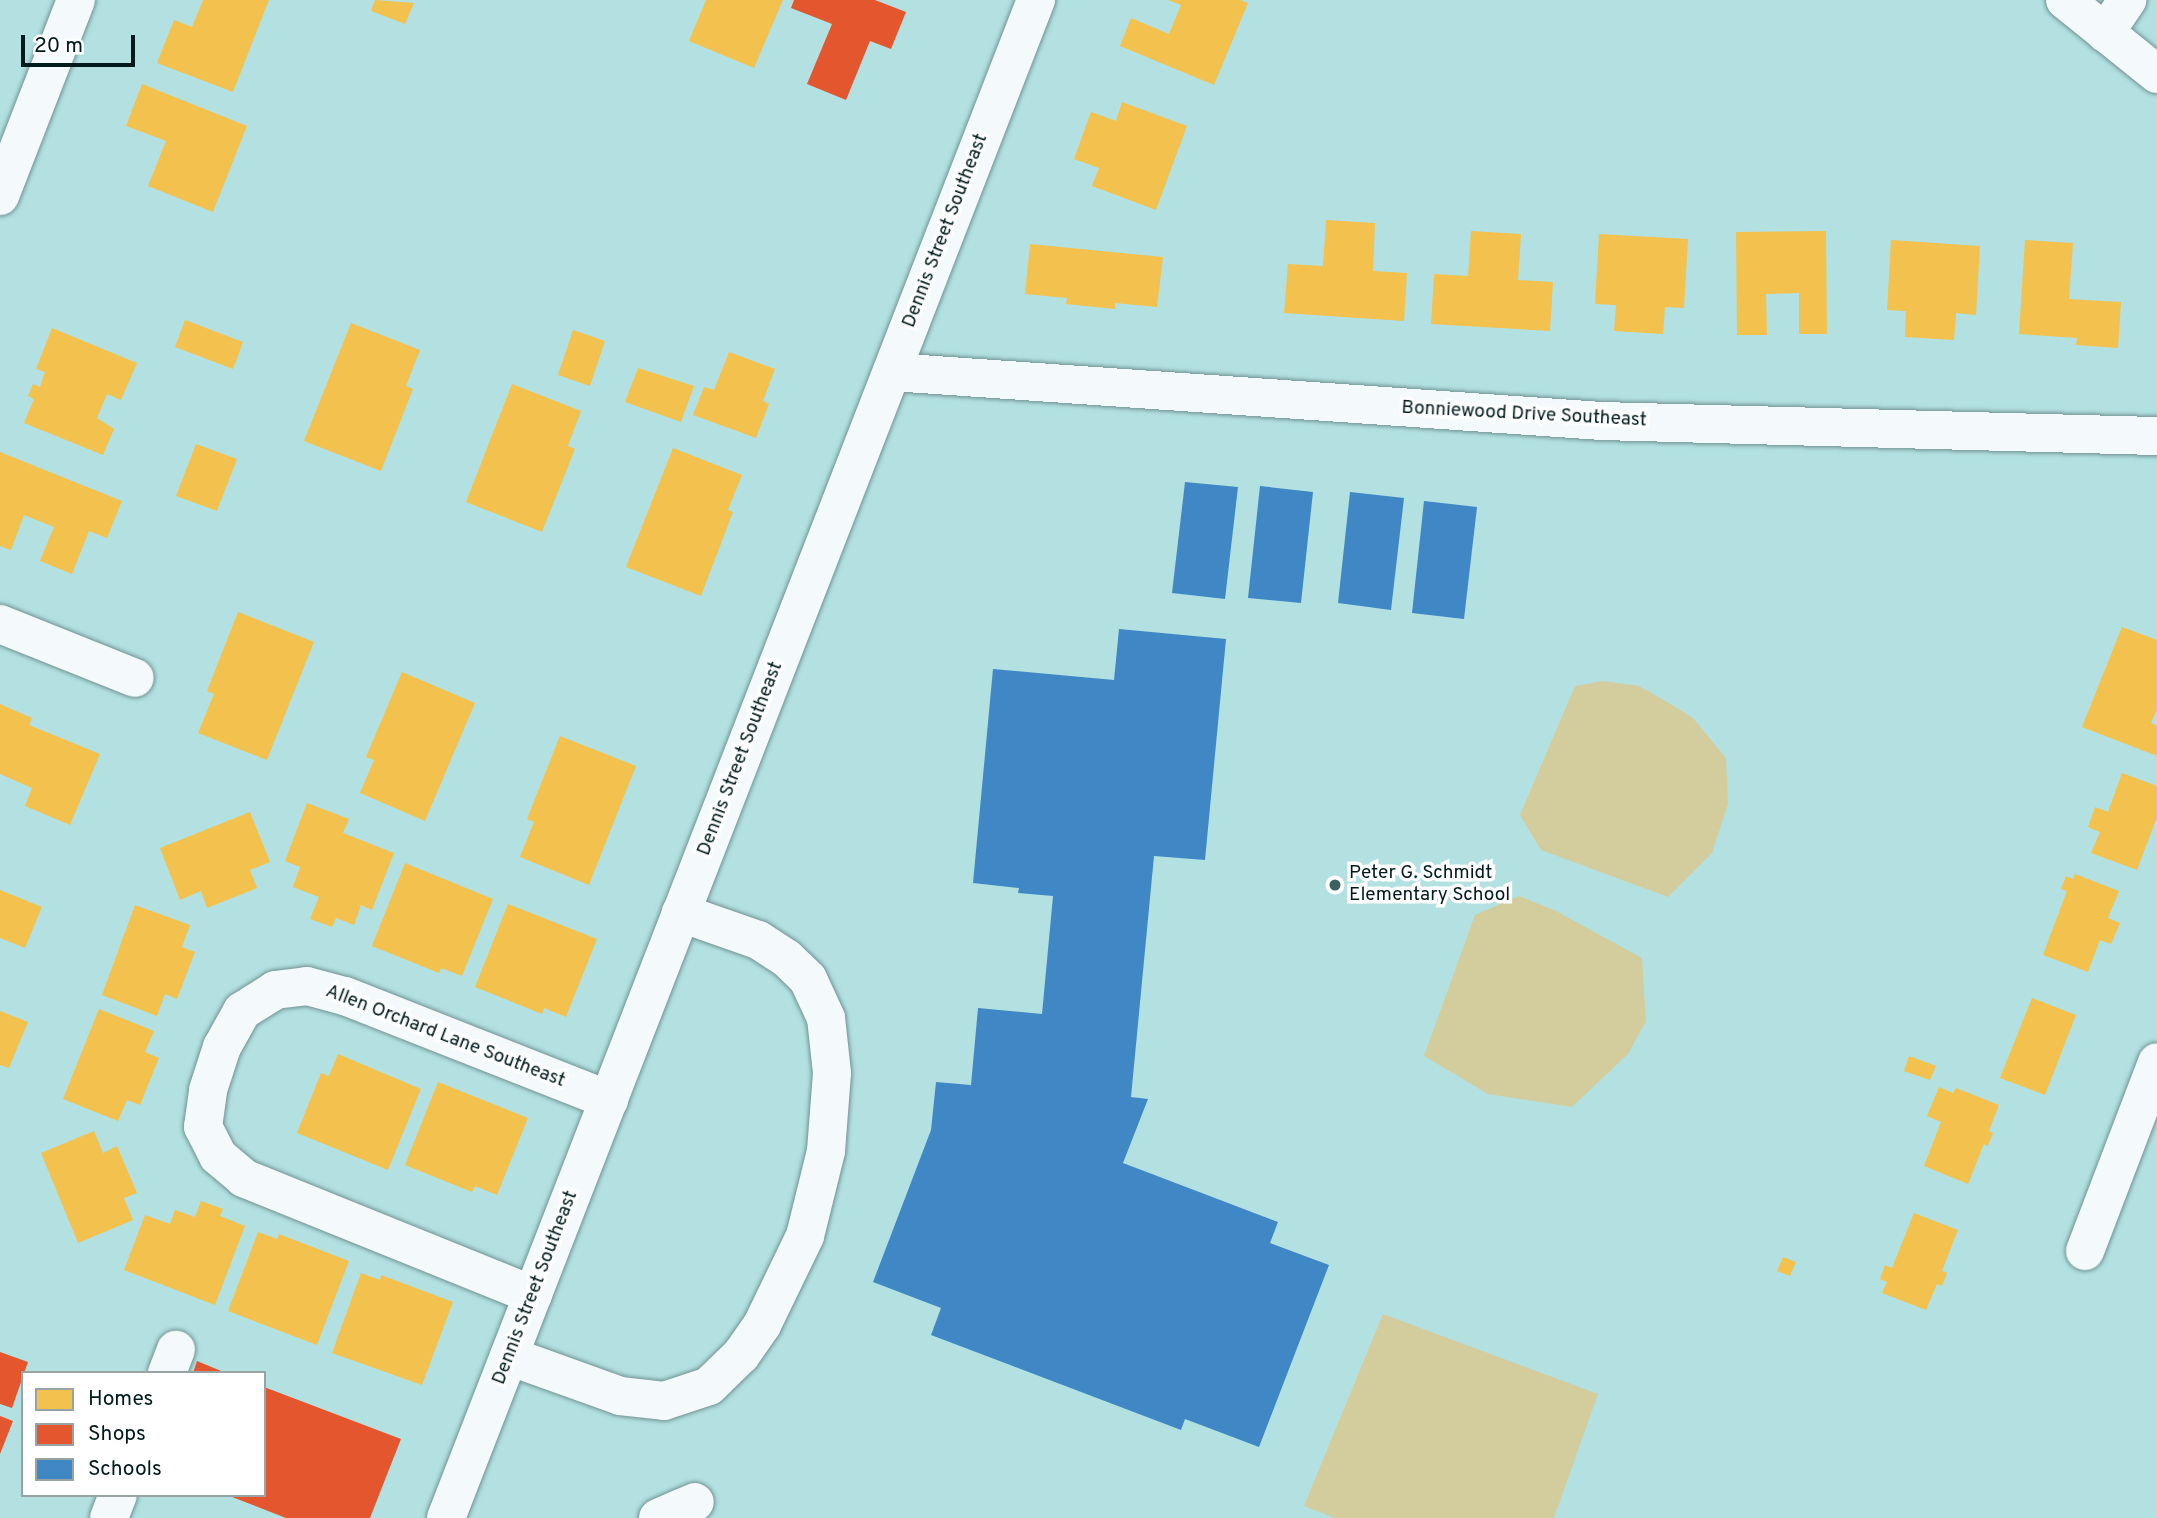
<!DOCTYPE html>
<html>
<head>
<meta charset="utf-8">
<style>
	body { margin:0 }
	#map { position:relative; width:2157px; height:1518px; overflow:hidden; background:#b3e1e2; font-family:Overpass,sans-serif }
	div>[style] { position:absolute }
	[style*='--x'] { left:calc(var(--x)*1px); top:calc(var(--y)*1px); width:calc(var(--w)*1px); rotate:calc(var(--a)*1deg) }
	.green>* { inset:0; background:#d3cc9c }
	.homes>* { inset:0; background:#f2c14e }
	.shops>* { inset:0; background:#e4572e }
	.schools>* { inset:0; background:#3f88c5 }
	.roads { filter:drop-shadow(0 0 2px #729293) drop-shadow(0 0 2px #729293) }
	.minor>* { height:38px; margin:-19px; padding:0 19px; transform-origin:19px; border-radius:19px; background:#f4fafb }
	.dots>* { width:19px; height:19px; translate:-50% -50%; box-sizing:border-box; border:4px solid #fff; border-radius:50% }
	span { translate:-50% -50%; white-space:nowrap; text-align:center; line-height:1.15; -webkit-text-stroke:7px #fff; paint-order:stroke }
	.street-label { font-size:19px; color:#011a1b }
	.poi-label { font-size:19px; color:#011a1b }
	.left { translate:0 -50%; text-align:left }
	.legend { position:absolute; left:21px; top:1371px; width:245px; height:126px; box-sizing:border-box; background:#fff; border:2px solid #99a3a4; margin:0; padding:9px 12px; list-style:none; font-size:21px; color:#011a1b }
	.legend li { display:flex; align-items:center; gap:14px; height:35px }
	.legend b { width:35px; border:2px solid #99a3a4 }
	.scale { position:absolute; left:21px; top:35px; width:114px; height:32px; box-sizing:border-box; border:4px solid #011a1b; border-top:0; padding-left:9px; font-size:21px; line-height:24px; white-space:nowrap; color:#011a1b; -webkit-text-stroke:5px #fff; paint-order:stroke }
</style>
</head>
<body>
<div id="map">
	<div class="green">
		<i style="clip-path:polygon(1603px 681px,1639px 686px,1667px 702px,1693px 718px,1726px 758px,1728px 804px,1712px 853px,1668px 897px,1541px 850px,1520px 815px,1575px 686px)"></i>
		<i style="clip-path:polygon(1519px 896px,1554px 910px,1642px 958px,1646px 1021px,1628px 1054px,1572px 1107px,1488px 1094px,1424px 1056px,1475px 915px)"></i>
		<i style="clip-path:polygon(1383px 1314px,1598px 1394px,1554px 1518px,1335px 1518px,1304px 1506px)"></i>
	</div>
	<div class="homes">
		<i style="clip-path:polygon(203px 0,269px 0,233px 92px,157px 63px,174px 20px,192px 27px)"></i>
		<i style="clip-path:polygon(375px 0,414px 3px,405px 24px,371px 11px)"></i>
		<i style="clip-path:polygon(706px 0,783px 0,754px 68px,689px 41px)"></i>
		<i style="clip-path:polygon(1168px 0,1240px 0,1248px 3px,1214px 85px,1120px 46px,1131px 18px,1169px 34px,1181px 5px)"></i>
		<i style="clip-path:polygon(142px 84px,247px 126px,213px 212px,148px 186px,166px 141px,126px 126px)"></i>
		<i style="clip-path:polygon(1122px 102px,1187px 126px,1156px 210px,1092px 186px,1099px 168px,1074px 159px,1091px 112px,1116px 121px)"></i>
		<i style="clip-path:polygon(1326px 220px,1375px 223px,1373px 271px,1407px 273px,1404px 321px,1284px 313px,1288px 264px,1323px 266px)"></i>
		<i style="clip-path:polygon(1471px 231px,1521px 234px,1518px 280px,1553px 282px,1550px 331px,1431px 324px,1434px 274px,1468px 276px)"></i>
		<i style="clip-path:polygon(1826px 231px,1827px 334px,1799px 334px,1799px 293px,1766px 294px,1767px 335px,1737px 335px,1736px 232px)"></i>
		<i style="clip-path:polygon(1599px 234px,1688px 239px,1684px 308px,1665px 307px,1663px 334px,1614px 331px,1616px 305px,1595px 304px)"></i>
		<i style="clip-path:polygon(1891px 240px,1980px 246px,1976px 315px,1956px 313px,1954px 340px,1905px 337px,1906px 311px,1887px 310px)"></i>
		<i style="clip-path:polygon(2025px 240px,2073px 243px,2069px 299px,2121px 302px,2118px 348px,2076px 345px,2077px 338px,2019px 334px)"></i>
		<i style="clip-path:polygon(1030px 244px,1163px 257px,1157px 307px,1115px 303px,1115px 309px,1066px 304px,1067px 298px,1025px 294px)"></i>
		<i style="clip-path:polygon(185px 320px,243px 342px,233px 369px,175px 347px)"></i>
		<i style="clip-path:polygon(351px 323px,420px 350px,406px 386px,413px 389px,381px 471px,304px 441px)"></i>
		<i style="clip-path:polygon(52px 328px,137px 363px,121px 400px,107px 394px,97px 418px,114px 429px,103px 455px,24px 423px,34px 399px,28px 396px,33px 384px,40px 387px,45px 372px,36px 369px)"></i>
		<i style="clip-path:polygon(573px 330px,605px 341px,590px 386px,558px 375px)"></i>
		<i style="clip-path:polygon(729px 352px,775px 369px,763px 401px,769px 404px,756px 438px,693px 415px,704px 387px,714px 390px)"></i>
		<i style="clip-path:polygon(638px 368px,694px 386px,681px 422px,625px 402px)"></i>
		<i style="clip-path:polygon(512px 384px,581px 411px,568px 446px,575px 449px,542px 532px,466px 502px)"></i>
		<i style="clip-path:polygon(196px 444px,237px 459px,217px 511px,176px 496px)"></i>
		<i style="clip-path:polygon(673px 448px,742px 475px,728px 510px,733px 512px,701px 596px,626px 567px)"></i>
		<i style="clip-path:polygon(0 452px,122px 501px,107px 538px,89px 531px,72px 574px,40px 561px,54px 527px,24px 515px,11px 550px,0 546px)"></i>
		<i style="clip-path:polygon(238px 612px,314px 642px,267px 760px,198px 733px,214px 694px,207px 691px)"></i>
		<i style="clip-path:polygon(2122px 627px,2157px 640px,2157px 709px,2151px 723px,2157px 726px,2157px 756px,2082px 727px)"></i>
		<i style="clip-path:polygon(402px 672px,475px 703px,425px 821px,360px 793px,374px 760px,366px 757px)"></i>
		<i style="clip-path:polygon(0 704px,32px 718px,29px 725px,100px 754px,70px 825px,25px 806px,32px 788px,0 774px)"></i>
		<i style="clip-path:polygon(560px 736px,636px 766px,589px 885px,520px 857px,534px 822px,527px 819px)"></i>
		<i style="clip-path:polygon(2122px 773px,2157px 786px,2157px 817px,2137px 870px,2091px 853px,2100px 832px,2088px 827px,2095px 807px,2108px 812px)"></i>
		<i style="clip-path:polygon(307px 803px,349px 819px,343px 833px,394px 853px,372px 910px,361px 905px,354px 925px,336px 918px,332px 927px,310px 919px,319px 897px,293px 887px,300px 867px,285px 861px)"></i>
		<i style="clip-path:polygon(250px 812px,270px 862px,250px 870px,257px 888px,207px 908px,201px 891px,180px 900px,160px 848px)"></i>
		<i style="clip-path:polygon(405px 863px,493px 899px,462px 976px,441px 968px,439px 973px,372px 946px)"></i>
		<i style="clip-path:polygon(2075px 874px,2119px 891px,2108px 918px,2120px 923px,2111px 944px,2100px 940px,2088px 972px,2043px 955px,2067px 891px,2061px 889px,2066px 876px,2073px 879px)"></i>
		<i style="clip-path:polygon(0 890px,42px 907px,25px 948px,0 938px)"></i>
		<i style="clip-path:polygon(508px 904px,597px 939px,566px 1017px,544px 1008px,542px 1014px,475px 987px)"></i>
		<i style="clip-path:polygon(135px 905px,190px 925px,182px 947px,195px 952px,177px 999px,165px 994px,157px 1016px,102px 995px)"></i>
		<i style="clip-path:polygon(2032px 998px,2076px 1015px,2045px 1095px,2000px 1078px)"></i>
		<i style="clip-path:polygon(99px 1009px,154px 1031px,145px 1052px,159px 1058px,140px 1105px,127px 1100px,118px 1121px,63px 1099px)"></i>
		<i style="clip-path:polygon(0 1011px,28px 1022px,9px 1068px,0 1065px)"></i>
		<i style="clip-path:polygon(338px 1054px,421px 1089px,388px 1170px,297px 1133px,321px 1073px,329px 1076px)"></i>
		<i style="clip-path:polygon(1909px 1056px,1936px 1066px,1930px 1080px,1904px 1071px)"></i>
		<i style="clip-path:polygon(438px 1082px,528px 1118px,497px 1195px,475px 1186px,472px 1192px,405px 1165px)"></i>
		<i style="clip-path:polygon(1939px 1087px,1953px 1093px,1956px 1088px,1999px 1105px,1989px 1131px,1993px 1133px,1988px 1146px,1984px 1144px,1968px 1184px,1924px 1166px,1941px 1122px,1927px 1116px)"></i>
		<i style="clip-path:polygon(94px 1131px,103px 1153px,117px 1146px,137px 1193px,124px 1198px,133px 1220px,78px 1243px,41px 1153px)"></i>
		<i style="clip-path:polygon(201px 1201px,223px 1209px,220px 1216px,245px 1226px,215px 1305px,124px 1270px,145px 1215px,170px 1224px,175px 1210px,195px 1217px)"></i>
		<i style="clip-path:polygon(1914px 1213px,1958px 1230px,1942px 1271px,1947px 1273px,1942px 1286px,1937px 1284px,1926px 1310px,1882px 1293px,1887px 1282px,1880px 1279px,1885px 1265px,1892px 1268px)"></i>
		<i style="clip-path:polygon(258px 1232px,277px 1239px,279px 1234px,349px 1261px,317px 1345px,228px 1311px)"></i>
		<i style="clip-path:polygon(1783px 1257px,1796px 1262px,1790px 1276px,1777px 1271px)"></i>
		<i style="clip-path:polygon(361px 1273px,380px 1280px,381px 1275px,453px 1302px,422px 1385px,332px 1353px)"></i>
	</div>
	<div class="shops">
		<i style="clip-path:polygon(794px 0,875px 0,906px 12px,891px 49px,870px 41px,846px 100px,807px 84px,832px 24px,791px 8px)"></i>
		<i style="clip-path:polygon(0 1352px,28px 1362px,12px 1408px,0 1404px)"></i>
		<i style="clip-path:polygon(197px 1361px,226px 1373px,193px 1373px)"></i>
		<i style="clip-path:polygon(264px 1387px,401px 1439px,370px 1518px,286px 1518px,227px 1495px,264px 1495px)"></i>
		<i style="clip-path:polygon(0 1416px,13px 1421px,0 1454px)"></i>
	</div>
	<div class="schools">
		<i style="clip-path:polygon(1185px 482px,1238px 487px,1225px 599px,1172px 593px)"></i>
		<i style="clip-path:polygon(1260px 486px,1313px 492px,1301px 603px,1248px 598px)"></i>
		<i style="clip-path:polygon(1350px 492px,1404px 498px,1391px 610px,1338px 603px)"></i>
		<i style="clip-path:polygon(1424px 501px,1477px 507px,1464px 619px,1412px 613px)"></i>
		<i style="clip-path:polygon(1119px 629px,1226px 639px,1205px 860px,1154px 856px,1131px 1097px,1148px 1099px,1123px 1163px,1278px 1222px,1270px 1243px,1329px 1265px,1259px 1447px,1185px 1419px,1181px 1430px,931px 1335px,941px 1308px,873px 1282px,931px 1130px,936px 1082px,971px 1085px,978px 1008px,1042px 1014px,1053px 896px,1018px 893px,1019px 888px,973px 883px,993px 669px,1114px 680px)"></i>
	</div>
	<div class="roads">
		<div class="minor">
			<i style="--x:2065;--y:0;--w:118;--a:38.8"></i>
			<i style="--x:2105;--y:33;--w:40;--a:-56"></i>
			<i style="--x:0;--y:196;--w:210;--a:-68.8"></i>
			<i style="--x:892;--y:372;--w:711;--a:3.95"></i>
			<i style="--x:1601;--y:421;--w:556;--a:1.55"></i>
			<i style="--x:0;--y:624;--w:145;--a:21.8"></i>
			<i style="--x:2085;--y:1251;--w:202;--a:-69.1"></i>
			<i style="--x:533;--y:1295;--w:312;--a:-158"></i>
			<i style="--x:244;--y:1178;--w:34;--a:-140"></i>
			<i style="--x:218;--y:1156;--w:33;--a:-117"></i>
			<i style="--x:203;--y:1127;--w:37;--a:-82"></i>
			<i style="--x:208;--y:1090;--w:45;--a:-72"></i>
			<i style="--x:222;--y:1047;--w:41;--a:-60.9"></i>
			<i style="--x:242;--y:1011;--w:39;--a:-32"></i>
			<i style="--x:275;--y:990;--w:32;--a:-7"></i>
			<i style="--x:307;--y:986;--w:39;--a:15"></i>
			<i style="--x:345;--y:996;--w:284;--a:21.5"></i>
			<i style="--x:509;--y:1356;--w:118;--a:19.8"></i>
			<i style="--x:620;--y:1396;--w:44;--a:6.5"></i>
			<i style="--x:664;--y:1401;--w:47;--a:-18.4"></i>
			<i style="--x:709;--y:1386;--w:45;--a:-44.1"></i>
			<i style="--x:741;--y:1355;--w:37;--a:-55"></i>
			<i style="--x:762;--y:1325;--w:99;--a:-64.2"></i>
			<i style="--x:805;--y:1236;--w:88;--a:-76.1"></i>
			<i style="--x:826;--y:1151;--w:78;--a:-85.6"></i>
			<i style="--x:832;--y:1073;--w:55;--a:-96.2"></i>
			<i style="--x:826;--y:1018;--w:43;--a:-114.8"></i>
			<i style="--x:808;--y:979;--w:30;--a:-136"></i>
			<i style="--x:786;--y:958;--w:33;--a:-147"></i>
			<i style="--x:758;--y:940;--w:82;--a:-160.7"></i>
			<i style="--x:167;--y:1373;--w:25;--a:-69"></i>
			<i style="--x:109;--y:1518;--w:25;--a:-69"></i>
			<i style="--x:446;--y:1518;--w:1629;--a:-68.76"></i>
			<i style="--x:658;--y:1518;--w:40;--a:-23.4"></i>
		</div>
	</div>
	<div class="dots">
		<i style="left:1335px;top:885px;background:#3f6061"></i>
	</div>
	<div class="street-label">
		<span style="left:946px;top:231px;rotate:-69deg">Dennis Street Southeast</span>
		<span style="left:1524px;top:415px;rotate:3deg">Bonniewood Drive Southeast</span>
		<span style="left:741px;top:759px;rotate:-69deg">Dennis Street Southeast</span>
		<span style="left:445px;top:1037px;rotate:21deg">Allen Orchard Lane Southeast</span>
		<span style="left:536px;top:1288px;rotate:-69deg">Dennis Street Southeast</span>
	</div>
	<div class="poi-label">
		<span class="left" style="left:1349px;top:885px">Peter G. Schmidt<br>Elementary School</span>
	</div>
	<ul class="legend">
	<li><b style="height:19px;background:#f2c14e"></b>Homes</li>
	<li><b style="height:19px;background:#e4572e"></b>Shops</li>
	<li><b style="height:19px;background:#3f88c5"></b>Schools</li>
	</ul>
	<div class="scale">20 m</div>
</div>
</body>
</html>
